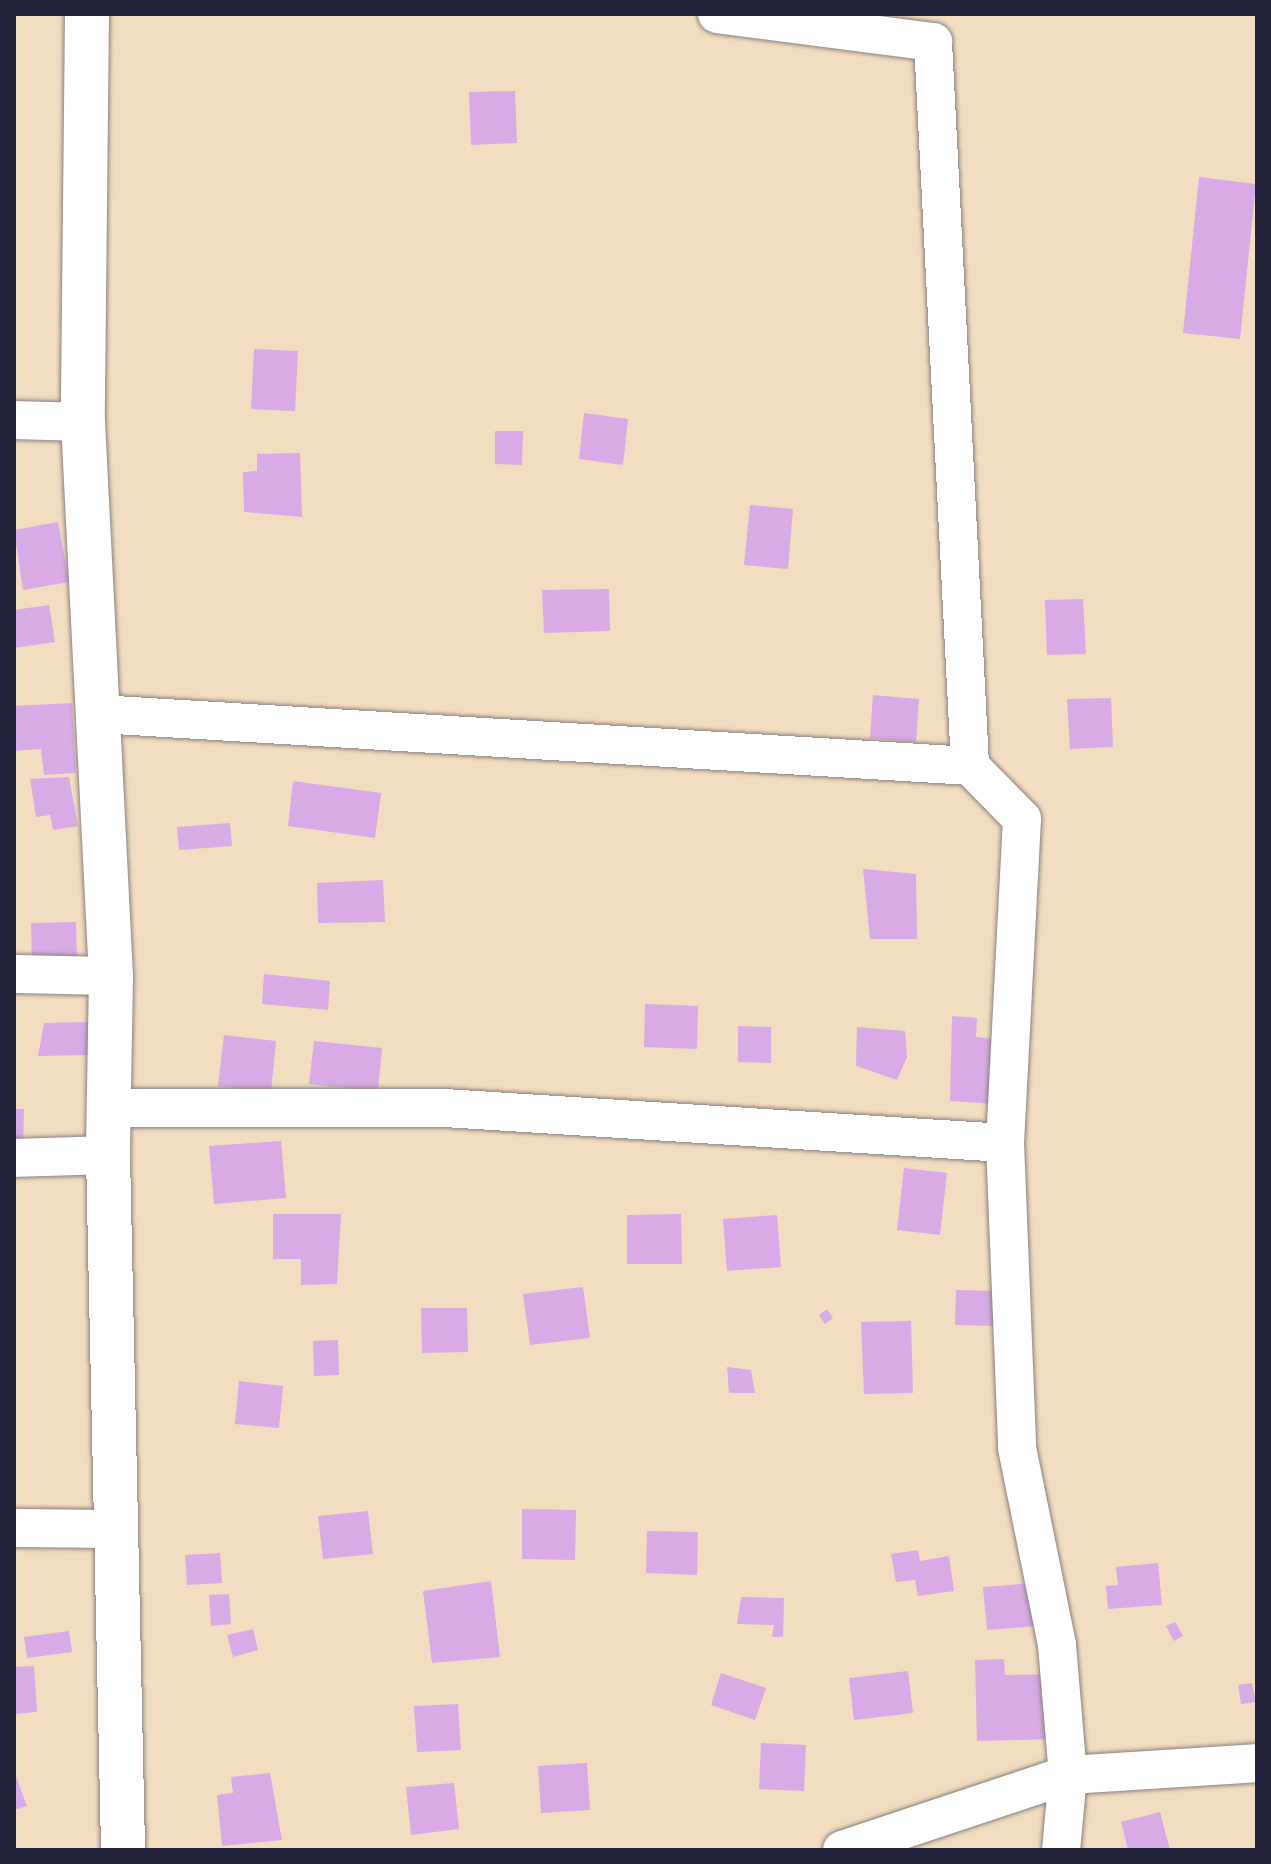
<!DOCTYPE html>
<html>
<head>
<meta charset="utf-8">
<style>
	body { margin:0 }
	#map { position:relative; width:1271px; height:1864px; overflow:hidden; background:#f3ddc0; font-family:Kalam,sans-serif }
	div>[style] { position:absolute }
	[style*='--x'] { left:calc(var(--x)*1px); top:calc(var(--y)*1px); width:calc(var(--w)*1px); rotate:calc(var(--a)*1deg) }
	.building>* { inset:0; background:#d8aae6 }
	.roads { filter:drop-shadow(0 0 2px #8a807e) drop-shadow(0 0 2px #8a807e) }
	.street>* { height:38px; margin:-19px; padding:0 19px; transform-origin:19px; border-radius:19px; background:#fff }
	.secondary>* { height:44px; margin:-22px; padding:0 22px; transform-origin:22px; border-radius:22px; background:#fff }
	span { translate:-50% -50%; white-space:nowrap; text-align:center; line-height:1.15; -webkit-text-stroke:6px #fff; paint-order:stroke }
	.frame { position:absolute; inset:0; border:16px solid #22223b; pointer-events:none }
</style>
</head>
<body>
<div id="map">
	<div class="building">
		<i style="clip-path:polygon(515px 91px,517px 143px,471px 145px,469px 92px)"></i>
		<i style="clip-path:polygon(1199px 177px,1256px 184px,1240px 339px,1183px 333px)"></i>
		<i style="clip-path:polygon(254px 349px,298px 351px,295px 411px,251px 409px)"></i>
		<i style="clip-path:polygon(584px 413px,628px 419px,623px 465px,579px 459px)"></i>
		<i style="clip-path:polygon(495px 431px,523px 431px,522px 465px,495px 464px)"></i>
		<i style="clip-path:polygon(300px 453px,302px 517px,244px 512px,243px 472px,257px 471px,257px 454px)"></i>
		<i style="clip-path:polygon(750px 505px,793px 509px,788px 569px,744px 565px)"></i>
		<i style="clip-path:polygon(58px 522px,69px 582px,23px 590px,14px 530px)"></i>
		<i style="clip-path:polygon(609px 589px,610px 631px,544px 633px,542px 590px)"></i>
		<i style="clip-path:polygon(1083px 599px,1086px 654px,1047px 655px,1045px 600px)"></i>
		<i style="clip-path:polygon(49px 605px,55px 642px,14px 648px,14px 610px)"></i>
		<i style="clip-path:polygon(873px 695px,919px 699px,916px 742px,870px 738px)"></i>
		<i style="clip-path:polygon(1111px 698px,1113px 747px,1070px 749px,1067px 699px)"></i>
		<i style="clip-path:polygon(72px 703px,76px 773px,44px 775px,41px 749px,14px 751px,14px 706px)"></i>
		<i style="clip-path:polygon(69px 777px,78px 826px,53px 830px,50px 815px,36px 817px,30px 779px)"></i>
		<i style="clip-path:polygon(293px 781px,381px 793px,375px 838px,288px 826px)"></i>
		<i style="clip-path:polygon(230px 823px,232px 846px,179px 850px,177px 827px)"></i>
		<i style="clip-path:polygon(863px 869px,916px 874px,917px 939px,870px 939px)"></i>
		<i style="clip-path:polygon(383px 880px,385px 922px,318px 923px,317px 883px)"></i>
		<i style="clip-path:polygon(76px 922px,77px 967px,32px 967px,31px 923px)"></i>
		<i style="clip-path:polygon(264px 974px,330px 981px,328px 1010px,262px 1004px)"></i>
		<i style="clip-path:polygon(645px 1004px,698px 1006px,697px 1049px,644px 1047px)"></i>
		<i style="clip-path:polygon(952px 1016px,977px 1018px,976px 1037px,1015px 1041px,1011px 1105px,950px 1101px)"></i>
		<i style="clip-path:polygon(88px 1022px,88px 1055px,38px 1056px,44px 1023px)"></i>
		<i style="clip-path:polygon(738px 1026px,771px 1027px,771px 1063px,738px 1062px)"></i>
		<i style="clip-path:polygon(857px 1027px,905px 1031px,907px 1057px,897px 1080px,856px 1066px)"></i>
		<i style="clip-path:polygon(224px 1035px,276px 1041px,271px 1092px,218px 1086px)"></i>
		<i style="clip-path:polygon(314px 1041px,382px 1048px,378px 1091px,309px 1084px)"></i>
		<i style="clip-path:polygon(14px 1109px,24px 1109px,23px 1147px,14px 1147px)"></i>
		<i style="clip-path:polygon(281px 1141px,286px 1198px,214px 1204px,209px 1146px)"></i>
		<i style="clip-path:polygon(904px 1168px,947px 1173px,940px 1235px,897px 1230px)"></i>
		<i style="clip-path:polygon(273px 1214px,341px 1214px,337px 1284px,301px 1285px,301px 1259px,273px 1259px)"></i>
		<i style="clip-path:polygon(681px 1214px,682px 1264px,627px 1264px,627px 1215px)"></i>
		<i style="clip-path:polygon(777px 1215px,781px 1267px,727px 1271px,723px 1219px)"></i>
		<i style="clip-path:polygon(583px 1287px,590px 1338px,530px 1345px,523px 1294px)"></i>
		<i style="clip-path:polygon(956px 1290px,995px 1291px,995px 1326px,955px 1325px)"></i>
		<i style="clip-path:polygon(421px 1308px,467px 1308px,468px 1352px,422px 1353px)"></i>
		<i style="clip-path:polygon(827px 1309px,833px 1318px,825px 1324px,819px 1315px)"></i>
		<i style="clip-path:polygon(911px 1321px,913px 1393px,864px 1394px,861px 1322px)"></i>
		<i style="clip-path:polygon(338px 1340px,339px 1375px,314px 1376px,313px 1341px)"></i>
		<i style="clip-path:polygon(727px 1367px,751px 1370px,755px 1393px,729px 1393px)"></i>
		<i style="clip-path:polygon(239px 1381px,283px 1386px,279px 1428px,235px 1424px)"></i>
		<i style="clip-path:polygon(522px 1509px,576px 1510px,575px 1560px,522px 1559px)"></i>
		<i style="clip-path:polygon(368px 1511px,373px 1554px,323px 1559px,318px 1516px)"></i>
		<i style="clip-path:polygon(647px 1531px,698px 1532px,697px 1575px,646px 1573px)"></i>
		<i style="clip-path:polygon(918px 1550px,920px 1561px,949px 1556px,954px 1591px,918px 1596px,915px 1580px,896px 1582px,891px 1554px)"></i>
		<i style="clip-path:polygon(220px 1553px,222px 1583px,187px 1585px,185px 1555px)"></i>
		<i style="clip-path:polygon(1158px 1563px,1162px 1605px,1108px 1609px,1106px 1586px,1118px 1585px,1116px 1567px)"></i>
		<i style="clip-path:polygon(491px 1581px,500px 1657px,432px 1663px,423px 1591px)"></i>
		<i style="clip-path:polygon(1035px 1583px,1039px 1626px,987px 1630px,983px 1587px)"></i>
		<i style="clip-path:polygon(229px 1594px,231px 1624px,211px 1626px,209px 1595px)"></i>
		<i style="clip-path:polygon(741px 1597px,784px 1598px,783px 1637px,772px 1637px,774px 1625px,737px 1624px)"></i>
		<i style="clip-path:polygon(1175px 1622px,1183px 1636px,1174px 1641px,1166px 1626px)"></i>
		<i style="clip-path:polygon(253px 1629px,258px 1650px,233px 1657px,227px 1635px)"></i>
		<i style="clip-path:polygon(69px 1631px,72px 1652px,27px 1658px,24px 1637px)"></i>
		<i style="clip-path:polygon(1004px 1659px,1005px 1675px,1058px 1674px,1060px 1739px,977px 1741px,975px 1660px)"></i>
		<i style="clip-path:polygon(34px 1666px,37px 1712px,14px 1714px,14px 1667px)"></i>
		<i style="clip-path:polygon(908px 1671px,913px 1713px,854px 1720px,849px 1678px)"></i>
		<i style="clip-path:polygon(721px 1673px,766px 1688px,755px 1720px,711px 1705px)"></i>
		<i style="clip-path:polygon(1252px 1683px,1256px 1702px,1241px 1704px,1238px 1685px)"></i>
		<i style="clip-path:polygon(458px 1704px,461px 1750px,417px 1752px,414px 1706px)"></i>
		<i style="clip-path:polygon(761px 1743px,806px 1745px,804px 1791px,759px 1789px)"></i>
		<i style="clip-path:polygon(587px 1763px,590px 1810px,541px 1813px,538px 1766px)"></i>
		<i style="clip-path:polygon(14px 1771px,27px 1806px,14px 1810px)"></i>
		<i style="clip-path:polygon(270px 1773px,282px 1840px,222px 1846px,217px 1795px,233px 1793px,231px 1777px)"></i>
		<i style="clip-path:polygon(454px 1783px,459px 1829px,411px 1835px,406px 1787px)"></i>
		<i style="clip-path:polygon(1160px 1812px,1170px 1850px,1128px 1850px,1121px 1822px)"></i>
	</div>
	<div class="roads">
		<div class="street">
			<i style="--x:717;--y:14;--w:218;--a:7.4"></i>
			<i style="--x:933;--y:42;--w:725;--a:87.07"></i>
			<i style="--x:970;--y:766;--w:74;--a:45.5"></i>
			<i style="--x:1022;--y:819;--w:324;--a:93"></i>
			<i style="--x:1005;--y:1143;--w:305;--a:87.7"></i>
			<i style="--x:1017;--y:1448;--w:201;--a:78.5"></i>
			<i style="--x:1057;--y:1645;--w:130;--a:85.2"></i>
			<i style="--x:1068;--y:1775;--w:75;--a:95.3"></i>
			<i style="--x:14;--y:420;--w:69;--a:1.7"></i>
			<i style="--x:98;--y:714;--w:874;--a:3.41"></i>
			<i style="--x:14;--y:974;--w:97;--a:1.2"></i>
			<i style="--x:109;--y:1108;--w:335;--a:0"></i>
			<i style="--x:444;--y:1108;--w:562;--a:3.57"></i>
			<i style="--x:14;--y:1158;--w:94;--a:-1.8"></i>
			<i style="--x:14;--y:1528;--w:102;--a:0.6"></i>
			<i style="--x:842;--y:1850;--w:238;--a:-18.4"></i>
			<i style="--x:1068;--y:1775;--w:189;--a:-3.6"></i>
		</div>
		<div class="secondary">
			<i style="--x:87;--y:14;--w:408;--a:90.6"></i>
			<i style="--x:83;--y:422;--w:555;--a:87.11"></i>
			<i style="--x:111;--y:976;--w:179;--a:91"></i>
			<i style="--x:108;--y:1155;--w:695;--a:88.76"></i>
		</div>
	</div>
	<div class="frame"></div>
</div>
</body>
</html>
